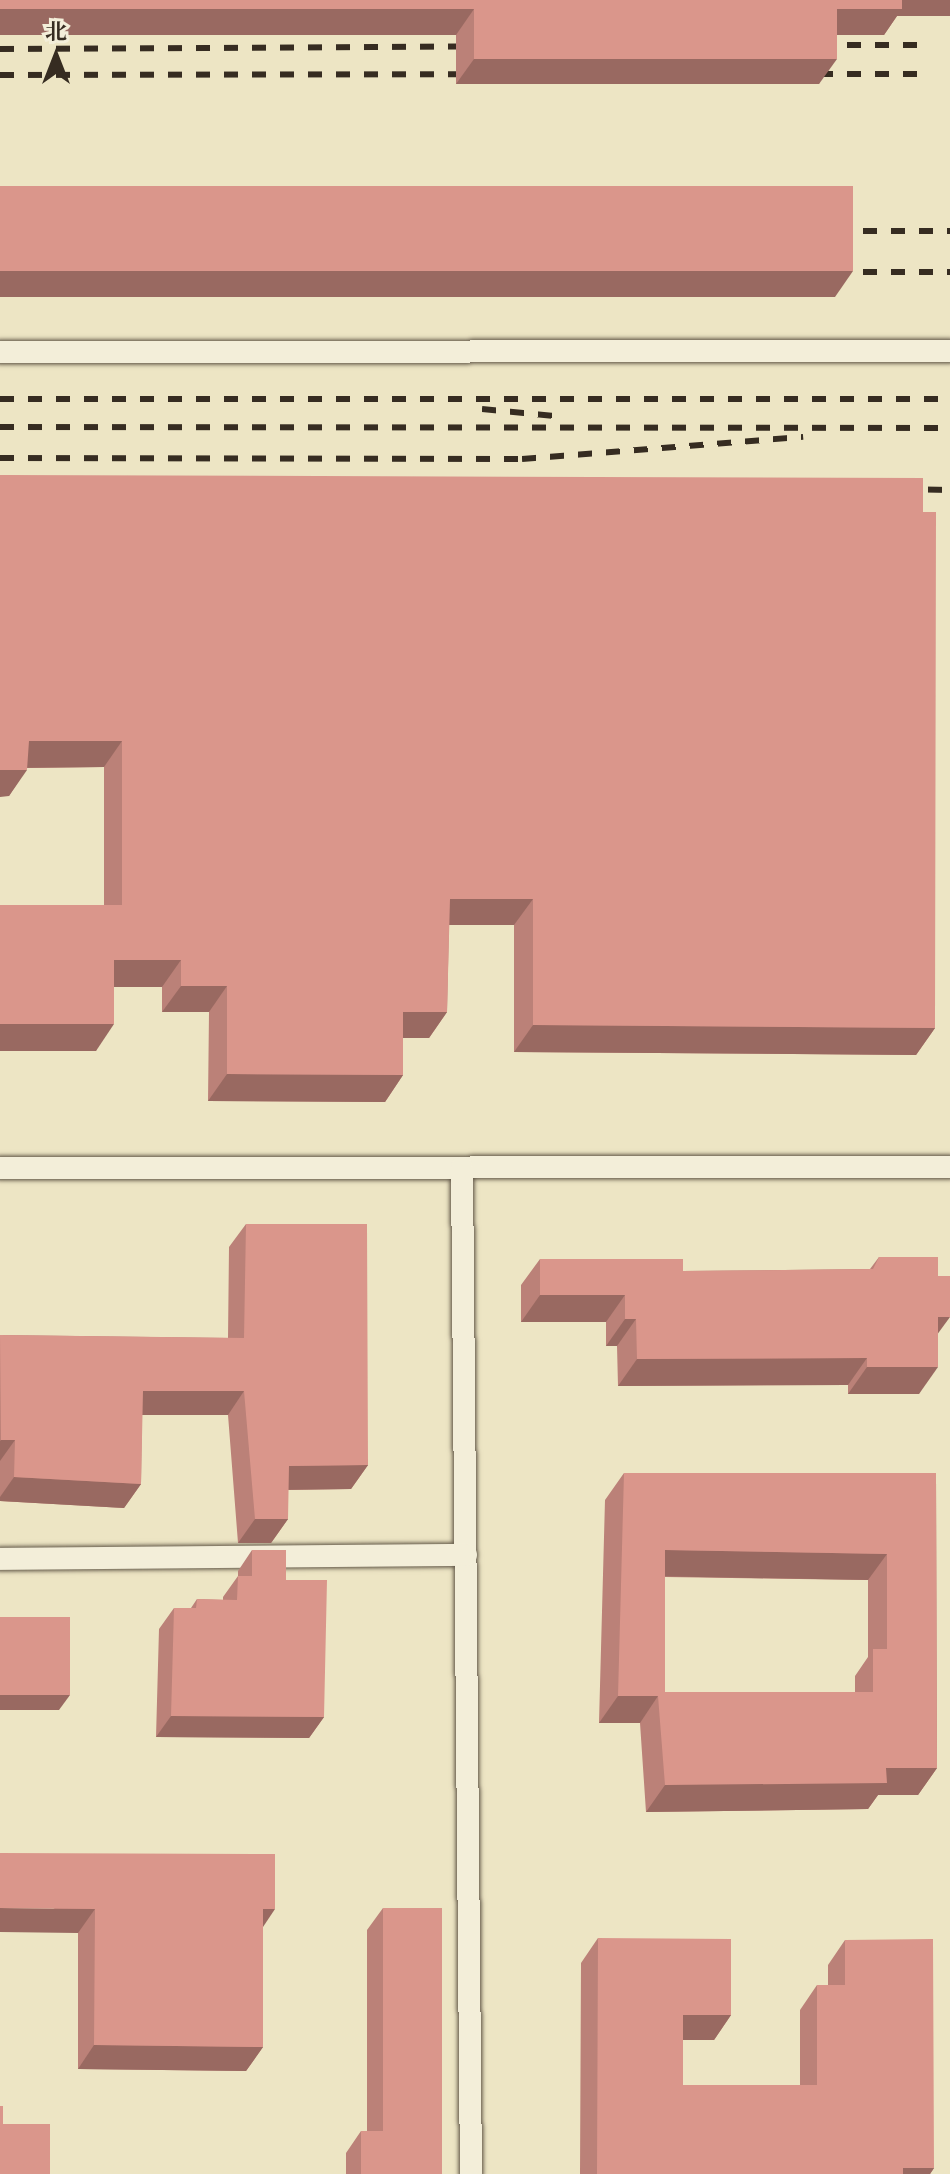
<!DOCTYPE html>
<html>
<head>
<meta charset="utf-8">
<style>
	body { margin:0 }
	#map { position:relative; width:950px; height:2174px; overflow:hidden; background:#ede5c4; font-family:Alegreya,"Noto Serif SC",serif }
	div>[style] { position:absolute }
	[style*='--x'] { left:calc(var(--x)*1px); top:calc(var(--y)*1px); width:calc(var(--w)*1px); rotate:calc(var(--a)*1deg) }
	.roads { filter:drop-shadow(0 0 2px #645a4a) drop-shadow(0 0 2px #645a4a) }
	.lane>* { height:22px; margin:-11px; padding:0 11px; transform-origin:11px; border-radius:11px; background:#f3eed9 }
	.rail>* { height:6px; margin-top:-3px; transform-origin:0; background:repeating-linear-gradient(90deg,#362c21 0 14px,transparent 0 28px) }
	.wall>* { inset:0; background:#bb8178 }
	.shaded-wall>* { inset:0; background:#996961 }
	.building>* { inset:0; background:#da968b }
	span { translate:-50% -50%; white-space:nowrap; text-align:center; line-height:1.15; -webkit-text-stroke:8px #f3eed9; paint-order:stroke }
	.north { position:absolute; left:16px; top:16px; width:80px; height:80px; -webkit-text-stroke:6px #f3eed9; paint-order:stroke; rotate:0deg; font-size:22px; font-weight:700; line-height:32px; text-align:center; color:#362c21 }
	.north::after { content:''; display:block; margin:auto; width:28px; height:36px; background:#362c21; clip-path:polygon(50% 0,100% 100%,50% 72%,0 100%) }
</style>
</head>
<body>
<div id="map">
	<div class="roads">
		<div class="lane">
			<i style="--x:0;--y:352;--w:950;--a:-0.06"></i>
			<i style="--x:0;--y:1168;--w:950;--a:-0.06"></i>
			<i style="--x:462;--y:1168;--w:1006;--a:89.49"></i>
			<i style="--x:0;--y:1559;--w:466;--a:-0.5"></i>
		</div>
	</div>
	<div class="rail">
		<i style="--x:819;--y:45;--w:102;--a:0"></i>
		<i style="--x:0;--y:49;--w:456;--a:-0.3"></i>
		<i style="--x:819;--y:74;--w:104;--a:0"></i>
		<i style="--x:0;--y:75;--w:456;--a:-0.1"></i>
		<i style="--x:835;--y:231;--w:115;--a:0"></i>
		<i style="--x:835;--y:272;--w:115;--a:0"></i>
		<i style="--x:0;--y:399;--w:950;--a:0"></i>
		<i style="--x:482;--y:409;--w:83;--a:5.5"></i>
		<i style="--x:0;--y:427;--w:950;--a:0.06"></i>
		<i style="--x:0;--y:458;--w:522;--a:0.11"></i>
		<i style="--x:522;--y:459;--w:282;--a:-4.5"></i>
		<i style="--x:900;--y:489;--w:50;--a:1.1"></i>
	</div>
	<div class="wall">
		<i style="clip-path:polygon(0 0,950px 16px,897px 16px,884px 35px,837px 35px,819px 84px,456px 84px,456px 35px,0 35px)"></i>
		<i style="clip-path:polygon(0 475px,923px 512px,935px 1028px,916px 1055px,514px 1052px,514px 925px,449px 925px,447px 1012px,429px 1038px,403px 1038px,403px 1075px,385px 1102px,208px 1101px,209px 1012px,162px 1012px,162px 987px,114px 987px,96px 1051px,104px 905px,104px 767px,27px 768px,9px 796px)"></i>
		<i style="clip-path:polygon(246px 1224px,368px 1465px,351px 1489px,288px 1490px,288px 1519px,271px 1543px,238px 1543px,228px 1415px,142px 1415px,141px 1484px,124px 1508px,0 1501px,0 1335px,228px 1338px,229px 1247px)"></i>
		<i style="clip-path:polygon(879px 1257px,938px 1334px,919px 1394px,848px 1394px,848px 1385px,618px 1386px,617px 1346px,606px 1346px,606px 1322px,521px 1322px,521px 1285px,540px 1259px,683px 1271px,870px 1269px)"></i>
		<i style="clip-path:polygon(evenodd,624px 1473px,936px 1473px,937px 1768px,918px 1795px,878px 1795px,868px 1809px,646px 1812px,640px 1723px,599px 1723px,605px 1500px,624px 1473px,665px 1577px,868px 1580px,868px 1657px,855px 1676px,855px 1692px,665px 1692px,665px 1577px)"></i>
		<i style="clip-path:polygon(252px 1550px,286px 1580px,324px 1717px,309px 1738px,156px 1737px,159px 1629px,174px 1608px,191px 1608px,197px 1599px,223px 1600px,223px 1597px,238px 1576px,238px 1571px)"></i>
		<i style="clip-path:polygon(0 1853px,263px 1927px,263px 2047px,246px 2071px,78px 2069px,78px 1933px)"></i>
		<i style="clip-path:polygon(383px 1908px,442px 2174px,346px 2174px,346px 2153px,361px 2131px,367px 2131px,367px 1930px)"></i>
		<i style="clip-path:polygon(598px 1938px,731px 2015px,714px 2040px,683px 2040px,683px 2085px,800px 2085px,800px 2010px,817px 1985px,828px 1985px,828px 1965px,845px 1940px,934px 2168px,930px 2174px,580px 2174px,581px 1963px)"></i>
	</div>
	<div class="shaded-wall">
		<i style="clip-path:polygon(895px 0,950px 0,950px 16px,897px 16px,884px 35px,819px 35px,837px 9px)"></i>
		<i style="clip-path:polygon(0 9px,474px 9px,456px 35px,0 35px)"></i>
		<i style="clip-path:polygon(474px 59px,837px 59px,819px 84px,456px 84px)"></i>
		<i style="clip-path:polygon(0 271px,853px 271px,835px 297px,0 297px)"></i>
		<i style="clip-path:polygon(29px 741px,122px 741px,104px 767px,10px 768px)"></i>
		<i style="clip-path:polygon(0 770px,27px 770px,9px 796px,0 797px)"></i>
		<i style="clip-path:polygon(450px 899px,533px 899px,514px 925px,431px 925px)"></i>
		<i style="clip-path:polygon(114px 960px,181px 960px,162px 987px,96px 987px)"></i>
		<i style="clip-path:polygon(181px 986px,227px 986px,209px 1012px,162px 1012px)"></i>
		<i style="clip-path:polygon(403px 1012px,447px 1012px,429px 1038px,385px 1038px)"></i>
		<i style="clip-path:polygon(0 1024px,114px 1024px,96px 1051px,0 1051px)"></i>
		<i style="clip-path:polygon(533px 1025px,935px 1028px,916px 1055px,514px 1052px)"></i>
		<i style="clip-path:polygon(227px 1074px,403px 1075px,385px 1102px,208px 1101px)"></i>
		<i style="clip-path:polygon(540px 1295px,625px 1295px,606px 1322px,521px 1322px)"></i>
		<i style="clip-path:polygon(938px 1317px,950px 1317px,931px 1343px)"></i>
		<i style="clip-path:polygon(625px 1319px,636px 1319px,617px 1346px,606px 1346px)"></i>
		<i style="clip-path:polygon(867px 1358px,848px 1385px,618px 1386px,637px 1359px)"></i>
		<i style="clip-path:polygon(867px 1367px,938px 1367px,919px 1394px,848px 1394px)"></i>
		<i style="clip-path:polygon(143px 1391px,244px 1391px,228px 1415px,126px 1415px)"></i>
		<i style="clip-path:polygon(1px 1440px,15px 1440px,0 1461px,0 1441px)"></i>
		<i style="clip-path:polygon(368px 1465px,351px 1489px,272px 1490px,289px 1466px)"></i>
		<i style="clip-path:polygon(14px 1477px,141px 1484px,124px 1508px,0 1501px,0 1497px)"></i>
		<i style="clip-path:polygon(255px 1519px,288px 1519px,271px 1543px,238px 1543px)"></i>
		<i style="clip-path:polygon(665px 1550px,887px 1554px,868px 1580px,646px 1576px)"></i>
		<i style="clip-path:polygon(0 1695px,70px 1695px,59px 1710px,0 1710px)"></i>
		<i style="clip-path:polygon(618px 1696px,658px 1696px,640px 1723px,599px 1723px)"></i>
		<i style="clip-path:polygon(171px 1716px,324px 1717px,309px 1738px,156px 1737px)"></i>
		<i style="clip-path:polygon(886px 1768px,937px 1768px,918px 1795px,878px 1795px,868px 1809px,646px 1812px,665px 1785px)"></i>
		<i style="clip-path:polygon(0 1908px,95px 1909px,78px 1933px,0 1932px)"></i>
		<i style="clip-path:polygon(263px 1909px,275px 1909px,259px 1933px)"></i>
		<i style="clip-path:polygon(683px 2015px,731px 2015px,714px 2040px,666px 2040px)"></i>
		<i style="clip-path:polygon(94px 2045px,263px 2047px,246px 2071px,78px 2069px)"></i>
		<i style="clip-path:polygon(903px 2168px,934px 2168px,930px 2174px,899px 2174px)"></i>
	</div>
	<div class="building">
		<i style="clip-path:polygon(0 0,902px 0,902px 9px,837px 9px,837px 59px,474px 59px,474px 9px,0 9px)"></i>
		<i style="clip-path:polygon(0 186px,853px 186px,853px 271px,0 271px)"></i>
		<i style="clip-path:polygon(0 475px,923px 478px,923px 512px,936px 512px,935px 1028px,533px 1025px,533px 899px,450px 899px,447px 1012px,403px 1012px,403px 1075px,227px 1074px,227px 986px,181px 986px,181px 960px,114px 960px,114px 1024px,0 1024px,0 905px,122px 905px,122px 741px,29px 741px,27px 770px,0 770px)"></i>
		<i style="clip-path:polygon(246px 1224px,367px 1224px,368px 1465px,289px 1466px,288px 1519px,255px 1519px,244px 1391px,143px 1391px,141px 1484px,14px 1477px,15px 1440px,1px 1440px,0 1335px,244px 1338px)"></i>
		<i style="clip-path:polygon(879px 1257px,938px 1257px,938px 1276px,950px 1276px,950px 1317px,938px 1317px,938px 1367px,867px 1367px,867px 1358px,637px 1359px,636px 1319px,625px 1319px,625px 1295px,540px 1295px,540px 1259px,683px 1259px,683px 1271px,873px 1269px)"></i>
		<i style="clip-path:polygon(evenodd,624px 1473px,936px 1473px,937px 1768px,886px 1768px,887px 1783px,665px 1785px,658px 1696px,618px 1696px,624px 1473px,665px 1550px,887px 1554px,887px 1649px,873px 1649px,873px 1692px,665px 1692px,665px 1550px)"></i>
		<i style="clip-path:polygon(252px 1550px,286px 1550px,286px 1580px,327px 1580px,324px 1717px,171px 1716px,174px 1608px,196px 1608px,197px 1599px,237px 1600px,238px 1576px,252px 1576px)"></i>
		<i style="clip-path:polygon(0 1617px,70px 1617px,70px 1695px,0 1695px)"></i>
		<i style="clip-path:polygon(0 1853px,275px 1854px,275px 1909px,263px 1909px,263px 2047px,94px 2045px,95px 1909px,0 1908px)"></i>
		<i style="clip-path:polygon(383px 1908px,442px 1908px,442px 2174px,361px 2174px,361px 2131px,383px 2131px)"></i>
		<i style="clip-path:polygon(598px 1938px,731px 1939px,731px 2015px,683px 2015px,683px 2085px,817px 2085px,817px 1985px,845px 1985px,845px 1940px,933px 1939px,934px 2168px,903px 2168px,903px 2174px,597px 2174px)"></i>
		<i style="clip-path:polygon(0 2106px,3px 2106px,3px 2124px,50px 2124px,50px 2174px,0 2174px)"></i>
	</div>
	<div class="north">北</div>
</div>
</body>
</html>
